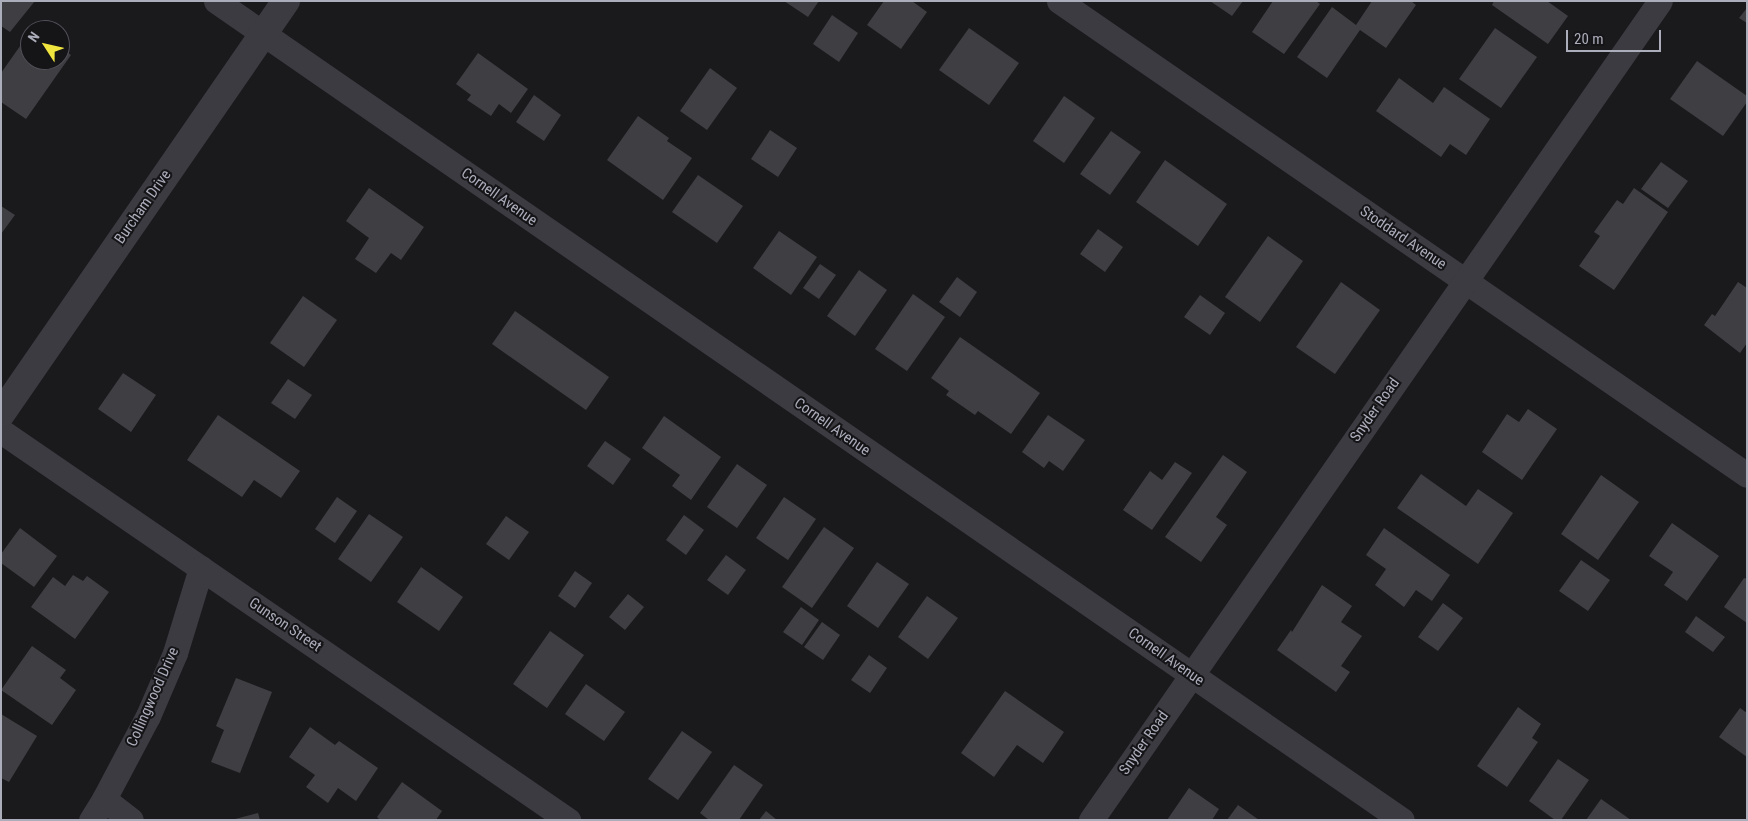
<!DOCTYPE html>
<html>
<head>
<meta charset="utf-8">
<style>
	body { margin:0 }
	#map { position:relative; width:1748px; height:821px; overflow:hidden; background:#1a191c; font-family:"Roboto Condensed",sans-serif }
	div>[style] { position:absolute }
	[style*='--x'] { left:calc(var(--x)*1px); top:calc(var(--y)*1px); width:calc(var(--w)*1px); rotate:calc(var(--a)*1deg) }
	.building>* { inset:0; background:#3f3f43 }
	.minor>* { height:25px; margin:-12.5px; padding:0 12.5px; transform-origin:12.5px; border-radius:12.5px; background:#3b3b41 }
	.tertiary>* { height:28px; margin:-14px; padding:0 14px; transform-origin:14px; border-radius:14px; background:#3b3b41 }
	span { translate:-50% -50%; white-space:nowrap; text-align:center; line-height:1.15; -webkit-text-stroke:4px #151417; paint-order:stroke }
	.street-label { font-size:15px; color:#acadbb }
	.frame { position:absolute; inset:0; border:2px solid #acadbb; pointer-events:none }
	.north { position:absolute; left:20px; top:20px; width:50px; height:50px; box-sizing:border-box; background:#151417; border:1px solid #515159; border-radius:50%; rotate:305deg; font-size:14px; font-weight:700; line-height:20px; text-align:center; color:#acadbb }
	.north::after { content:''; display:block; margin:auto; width:18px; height:22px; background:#efe53e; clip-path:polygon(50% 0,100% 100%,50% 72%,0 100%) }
	.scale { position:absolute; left:1566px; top:30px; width:95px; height:22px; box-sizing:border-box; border:2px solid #acadbb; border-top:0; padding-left:6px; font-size:15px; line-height:18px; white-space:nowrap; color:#acadbb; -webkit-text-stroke:4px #151417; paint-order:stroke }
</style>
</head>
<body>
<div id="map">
	<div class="building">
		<i style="clip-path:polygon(1px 1px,35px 1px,10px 32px,1px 26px)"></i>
		<i style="clip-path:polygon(784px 1px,819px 1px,808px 17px)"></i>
		<i style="clip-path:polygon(884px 1px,912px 1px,927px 12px,901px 49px,867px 25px)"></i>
		<i style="clip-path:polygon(1210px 1px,1243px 1px,1232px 16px)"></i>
		<i style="clip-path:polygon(1273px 1px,1316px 1px,1320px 4px,1284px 54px,1252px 32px)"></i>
		<i style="clip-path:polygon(1372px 1px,1411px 1px,1416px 5px,1386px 48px,1360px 30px,1327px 78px,1297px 57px,1332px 7px,1356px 25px)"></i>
		<i style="clip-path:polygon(1494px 1px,1547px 1px,1568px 16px,1548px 44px,1492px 5px)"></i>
		<i style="clip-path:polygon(1747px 8px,1747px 23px,1739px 18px)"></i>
		<i style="clip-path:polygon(832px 15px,858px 33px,839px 62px,813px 44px)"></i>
		<i style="clip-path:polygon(969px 28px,1019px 63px,989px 105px,939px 70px)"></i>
		<i style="clip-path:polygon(1495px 28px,1537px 57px,1501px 108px,1459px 79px)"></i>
		<i style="clip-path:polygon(30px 32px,30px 60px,60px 60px,60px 47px,71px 55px,26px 119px,1px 102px,1px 73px)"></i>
		<i style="clip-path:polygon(478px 53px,528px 89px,511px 113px,499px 104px,491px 116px,467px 100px,471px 95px,456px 84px)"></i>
		<i style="clip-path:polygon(1697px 61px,1747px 96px,1747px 102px,1723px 136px,1670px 99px)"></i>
		<i style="clip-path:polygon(710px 68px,737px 88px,707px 130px,680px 111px)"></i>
		<i style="clip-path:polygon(1399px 78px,1433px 103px,1444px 87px,1490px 119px,1466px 155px,1450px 144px,1441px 157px,1376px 111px)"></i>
		<i style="clip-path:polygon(534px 95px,561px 115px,544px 141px,516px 122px)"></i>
		<i style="clip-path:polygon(1064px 96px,1095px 118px,1064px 163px,1033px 141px)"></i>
		<i style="clip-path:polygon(638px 116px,669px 138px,667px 141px,692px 158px,663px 200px,607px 160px)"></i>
		<i style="clip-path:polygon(770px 130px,797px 148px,778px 177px,751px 159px)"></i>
		<i style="clip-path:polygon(1111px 131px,1141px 152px,1110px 195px,1080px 174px)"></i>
		<i style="clip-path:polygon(1165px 160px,1227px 204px,1198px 246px,1136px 202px)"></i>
		<i style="clip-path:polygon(1661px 162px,1688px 181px,1668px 208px,1641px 189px)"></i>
		<i style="clip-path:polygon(698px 175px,743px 206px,717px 243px,672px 212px)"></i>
		<i style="clip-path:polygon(369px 188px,424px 227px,401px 260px,391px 253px,376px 273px,355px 259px,369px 238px,346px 221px)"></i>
		<i style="clip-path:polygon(1634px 188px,1668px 212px,1614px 290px,1579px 266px,1600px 236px,1594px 232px,1617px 200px,1623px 204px)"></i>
		<i style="clip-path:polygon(1px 206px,15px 215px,1px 234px)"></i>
		<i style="clip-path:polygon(1098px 229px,1123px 247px,1105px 272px,1080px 254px)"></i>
		<i style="clip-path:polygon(779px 231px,817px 257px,791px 295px,753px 268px)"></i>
		<i style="clip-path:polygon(1268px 236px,1303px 261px,1260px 322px,1225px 297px)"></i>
		<i style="clip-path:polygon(820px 264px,836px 275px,819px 299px,803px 288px)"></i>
		<i style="clip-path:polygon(859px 270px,887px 290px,855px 336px,827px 316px)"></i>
		<i style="clip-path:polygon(957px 277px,977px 292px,960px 317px,939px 302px)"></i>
		<i style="clip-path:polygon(1341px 282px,1380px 310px,1335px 374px,1296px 347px)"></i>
		<i style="clip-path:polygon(1738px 282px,1747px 288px,1747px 343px,1740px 353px,1704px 325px,1712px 314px,1715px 316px)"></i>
		<i style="clip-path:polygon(913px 294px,945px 317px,907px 371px,875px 349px)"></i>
		<i style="clip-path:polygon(1200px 295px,1225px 313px,1210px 335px,1184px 317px)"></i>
		<i style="clip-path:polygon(303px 296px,337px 320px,304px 367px,270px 343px)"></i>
		<i style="clip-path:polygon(515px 311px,609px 377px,586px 410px,492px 344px)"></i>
		<i style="clip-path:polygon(960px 337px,1040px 393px,1011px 434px,978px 411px,975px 415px,946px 395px,949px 391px,931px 378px)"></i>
		<i style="clip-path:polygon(123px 373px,156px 395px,131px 432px,98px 409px)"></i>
		<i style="clip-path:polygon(288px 379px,312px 395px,295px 419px,271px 403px)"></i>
		<i style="clip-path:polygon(1528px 409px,1557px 429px,1522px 480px,1482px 452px,1507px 414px,1519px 422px)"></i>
		<i style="clip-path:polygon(218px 415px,300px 471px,281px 498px,254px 480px,242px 497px,187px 460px)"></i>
		<i style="clip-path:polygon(1048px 415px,1085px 440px,1063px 471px,1049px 461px,1044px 468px,1022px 452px)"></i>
		<i style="clip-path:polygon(664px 416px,721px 457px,691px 500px,672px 486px,680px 475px,642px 448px)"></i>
		<i style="clip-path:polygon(605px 441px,631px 459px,613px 485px,587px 466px)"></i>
		<i style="clip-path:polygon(1223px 455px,1247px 472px,1216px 517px,1227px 525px,1201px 562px,1165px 537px)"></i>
		<i style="clip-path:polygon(1175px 462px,1192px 473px,1152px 530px,1123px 510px,1150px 471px,1162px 480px)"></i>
		<i style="clip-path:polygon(737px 464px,767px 485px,737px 528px,707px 507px)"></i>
		<i style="clip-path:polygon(1421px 474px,1466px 506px,1478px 489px,1513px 513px,1478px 564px,1397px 508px)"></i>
		<i style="clip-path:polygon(1601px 475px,1639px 502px,1598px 560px,1561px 534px)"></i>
		<i style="clip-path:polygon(337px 497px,357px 511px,335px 543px,315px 529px)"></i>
		<i style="clip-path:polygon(784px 497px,816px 519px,788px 560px,756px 538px)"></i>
		<i style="clip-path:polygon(369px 514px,403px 537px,371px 582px,338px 559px)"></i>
		<i style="clip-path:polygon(684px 515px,704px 530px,686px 555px,666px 540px)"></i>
		<i style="clip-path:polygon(506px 516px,529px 532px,509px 560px,486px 544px)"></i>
		<i style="clip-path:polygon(1672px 523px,1719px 556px,1687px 601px,1664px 585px,1673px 572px,1649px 556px)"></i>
		<i style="clip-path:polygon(824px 527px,854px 548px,812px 608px,782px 587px)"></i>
		<i style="clip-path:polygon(20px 528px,57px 556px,34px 587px,1px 563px,1px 554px)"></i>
		<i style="clip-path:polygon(1384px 528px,1450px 575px,1432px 601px,1416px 590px,1404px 607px,1375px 585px,1386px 569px,1366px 555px)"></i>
		<i style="clip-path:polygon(726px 555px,746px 570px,728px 595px,707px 580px)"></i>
		<i style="clip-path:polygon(1581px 560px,1610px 580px,1588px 611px,1559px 591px)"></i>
		<i style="clip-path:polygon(877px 562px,909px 584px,878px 628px,847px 606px)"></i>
		<i style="clip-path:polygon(421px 567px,463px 597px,439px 631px,397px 602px)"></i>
		<i style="clip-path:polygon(575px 571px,592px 583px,575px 608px,558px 596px)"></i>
		<i style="clip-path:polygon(73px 575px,83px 581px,87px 576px,109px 592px,75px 639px,31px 607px,53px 577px,65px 586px)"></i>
		<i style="clip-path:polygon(1744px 578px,1747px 579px,1747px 623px,1724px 607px)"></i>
		<i style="clip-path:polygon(1322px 585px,1352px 606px,1341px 622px,1362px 636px,1341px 666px,1350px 672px,1336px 692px,1277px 650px,1291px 630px,1292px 632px)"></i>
		<i style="clip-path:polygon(628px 594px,644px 607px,625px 630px,609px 617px)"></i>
		<i style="clip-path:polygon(927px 596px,958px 618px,928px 659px,898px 637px)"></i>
		<i style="clip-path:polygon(1443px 603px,1463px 618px,1438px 651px,1418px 637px)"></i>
		<i style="clip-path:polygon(801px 607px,819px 620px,802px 645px,783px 632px)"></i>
		<i style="clip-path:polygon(1696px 616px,1725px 637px,1713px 652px,1685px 632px)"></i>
		<i style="clip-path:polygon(822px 622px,840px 635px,823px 660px,804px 647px)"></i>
		<i style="clip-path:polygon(550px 631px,584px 655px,547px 708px,513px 684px)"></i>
		<i style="clip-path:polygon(32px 646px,66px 670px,60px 678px,76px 690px,52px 725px,1px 690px)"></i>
		<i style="clip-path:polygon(869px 655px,887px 668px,870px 693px,851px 680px)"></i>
		<i style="clip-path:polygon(236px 678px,272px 692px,240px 773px,211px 762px,224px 730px,216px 726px)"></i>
		<i style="clip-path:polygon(586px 684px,625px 712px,604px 741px,565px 714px)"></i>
		<i style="clip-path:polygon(1005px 691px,1064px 732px,1043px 763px,1017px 745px,994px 777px,961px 753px)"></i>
		<i style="clip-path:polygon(1518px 707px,1541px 724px,1532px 738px,1538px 742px,1507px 787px,1477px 766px)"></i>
		<i style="clip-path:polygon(1740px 708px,1747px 713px,1747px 757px,1719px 737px)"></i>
		<i style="clip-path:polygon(1px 714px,37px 736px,9px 782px,1px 778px)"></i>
		<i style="clip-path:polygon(310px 727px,335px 745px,339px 741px,378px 768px,356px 801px,338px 788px,328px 803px,306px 787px,315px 775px,289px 757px)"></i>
		<i style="clip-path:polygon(682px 731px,712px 752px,678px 800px,648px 779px)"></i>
		<i style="clip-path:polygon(1558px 759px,1589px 780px,1561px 820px,1555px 820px,1529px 801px)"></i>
		<i style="clip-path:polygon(734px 765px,763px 785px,739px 820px,709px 820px,700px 813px)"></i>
		<i style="clip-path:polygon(402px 782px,442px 811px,436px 820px,380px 820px,377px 817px)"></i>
		<i style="clip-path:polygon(1189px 788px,1219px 809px,1212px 820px,1167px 820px)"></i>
		<i style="clip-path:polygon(1601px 799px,1631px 820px,1586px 820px)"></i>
		<i style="clip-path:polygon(1238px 805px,1259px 820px,1227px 820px)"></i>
		<i style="clip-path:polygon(766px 811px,777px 820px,759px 820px)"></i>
		<i style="clip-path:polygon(258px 813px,260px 820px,235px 820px,235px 819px)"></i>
	</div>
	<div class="minor">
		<i style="--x:216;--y:1;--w:1441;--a:34.63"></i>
		<i style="--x:1059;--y:1;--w:835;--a:34.57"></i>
		<i style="--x:1;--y:431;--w:688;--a:34.45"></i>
		<i style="--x:104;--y:799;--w:34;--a:38"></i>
		<i style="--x:91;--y:820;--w:25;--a:-58"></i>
		<i style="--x:104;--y:799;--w:94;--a:-62.1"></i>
		<i style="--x:148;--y:716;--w:69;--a:-66.8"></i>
		<i style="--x:175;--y:653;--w:89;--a:-73"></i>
		<i style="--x:1091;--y:820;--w:997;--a:-55.21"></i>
	</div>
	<div class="tertiary">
		<i style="--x:1;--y:414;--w:502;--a:-55.39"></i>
	</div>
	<div class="street-label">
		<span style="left:499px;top:197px;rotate:35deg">Cornell Avenue</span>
		<span style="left:143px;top:207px;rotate:-55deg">Burcham Drive</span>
		<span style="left:1403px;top:238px;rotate:34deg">Stoddard Avenue</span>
		<span style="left:1375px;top:410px;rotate:-55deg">Snyder Road</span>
		<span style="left:832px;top:427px;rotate:35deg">Cornell Avenue</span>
		<span style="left:285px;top:625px;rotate:34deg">Gunson Street</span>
		<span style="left:1166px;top:657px;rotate:35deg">Cornell Avenue</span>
		<span style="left:153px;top:697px;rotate:-66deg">Collingwood Drive</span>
		<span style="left:1144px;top:743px;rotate:-55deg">Snyder Road</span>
	</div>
	<div class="frame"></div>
	<div class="north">N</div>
	<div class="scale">20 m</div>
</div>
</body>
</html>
